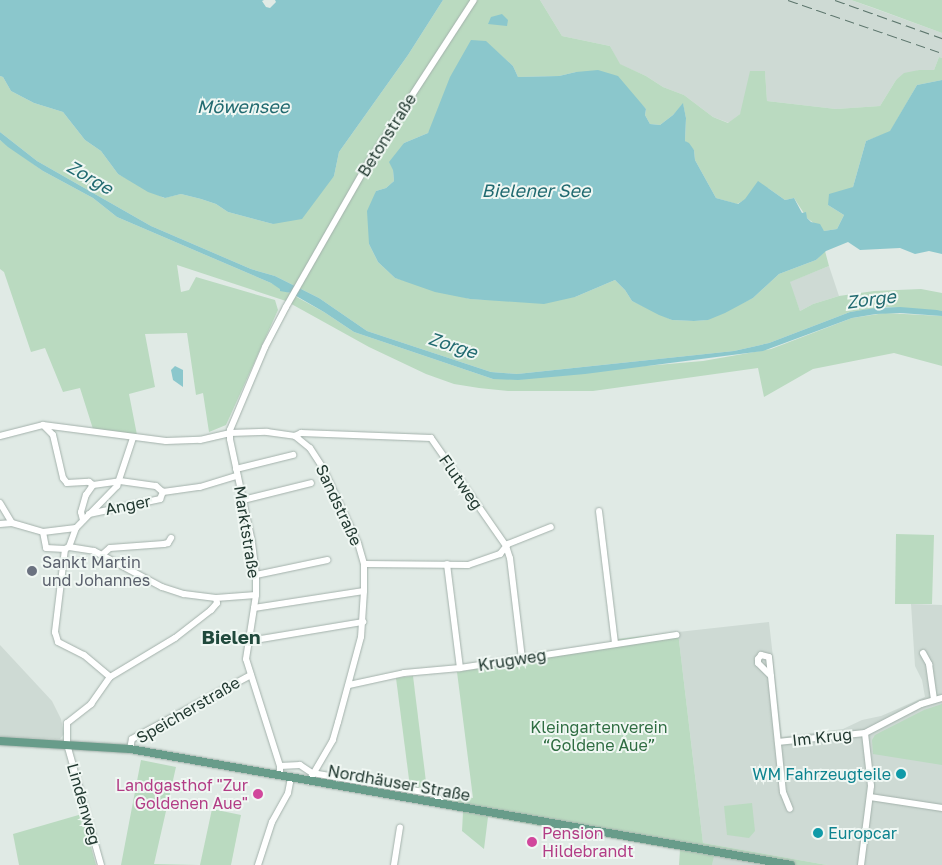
<!DOCTYPE html>
<html>
<head>
<meta charset="utf-8">
<style>
	body { margin:0 }
	#map { position:relative; width:942px; height:865px; overflow:hidden; background:#e0eae5; font-family:"Golos Text",sans-serif }
	div>[style] { position:absolute }
	[style*='--x'] { left:calc(var(--x)*1px); top:calc(var(--y)*1px); width:calc(var(--w)*1px); rotate:calc(var(--a)*1deg) }
	.built>* { inset:0; background:#cedad4 }
	.green>* { inset:0; background:#badac0 }
	.water>* { inset:0; background:#8bc7cc }
	.roads { filter:drop-shadow(0 0 1px #a3b1ab) drop-shadow(0 0 1px #a3b1ab) }
	.minor>* { height:6px; margin:-3px; padding:0 3px; transform-origin:3px; border-radius:3px; background:#fff }
	.major>* { height:8px; margin:-4px; padding:0 4px; transform-origin:4px; border-radius:4px; background:#689c8a }
	.rail>* { height:1px; margin-top:-0.5px; transform-origin:0; background:repeating-linear-gradient(90deg,#5c756c 0 10px,transparent 0 15px) }
	.dots>* { width:14px; height:14px; translate:-50% -50%; box-sizing:border-box; border:2px solid #f0f7f3; border-radius:50% }
	span { translate:-50% -50%; white-space:nowrap; text-align:center; line-height:1.15; -webkit-text-stroke:4px #f0f7f3; paint-order:stroke }
	.street-label { font-size:16px; color:#223931 }
	.worship-label { font-size:16px; color:#5b616d }
	.left { translate:0 -50%; text-align:left }
	.park-label { font-size:16px; color:#2f6d42 }
	.culture-label { font-size:16px; color:#0d838f }
	.right { translate:-100% -50%; text-align:right }
	.hotel-label { font-size:16px; color:#b23c85 }
	.water-label { font-size:18px; color:#216a70; font-style:italic }
	.quarter-label { font-size:19px; color:#20493c; font-weight:700 }
</style>
</head>
<body>
<div id="map">
	<div class="built">
		<i style="clip-path:polygon(540px 0,851px 0,942px 33px,942px 58px,939px 57px,934px 70px,919px 70px,896px 80px,880px 106px,836px 109px,767px 101px,765px 72px,740px 114px,729px 123px,713px 117px,684px 95px,663px 87px,646px 76px,619px 64px,610px 46px,562px 36px)"></i>
		<i style="clip-path:polygon(829px 266px,839px 296px,813px 304px,800px 311px,789px 282px)"></i>
		<i style="clip-path:polygon(911px 604px,942px 605px,942px 865px,827px 865px,703px 843px,678px 632px,769px 622px,782px 737px,843px 729px,862px 720px,881px 716px,925px 697px,922px 680px,915px 666px)"></i>
		<i style="clip-path:polygon(0 645px,52px 701px,61px 719px,64px 734px,60px 739px,0 737px)"></i>
		<i style="clip-path:polygon(713px 856px,767px 865px,712px 865px)"></i>
	</div>
	<div class="green">
		<i style="clip-path:polygon(443px 0,540px 0,562px 36px,610px 46px,620px 64px,646px 76px,663px 87px,684px 95px,713px 117px,728px 123px,740px 114px,750px 71px,765px 71px,767px 101px,836px 109px,880px 106px,896px 80px,904px 73px,919px 70px,934px 70px,939px 57px,942px 58px,942px 80px,917px 85px,890px 132px,866px 141px,853px 187px,828px 205px,844px 215px,837px 229px,824px 231px,807px 218px,794px 198px,785px 200px,768px 188px,737px 204px,716px 198px,695px 160px,694px 150px,685px 141px,686px 118px,683px 104px,673px 115px,660px 125px,650px 124px,645px 115px,646px 109px,633px 96px,576px 72px,559px 76px,518px 77px,513px 66px,485px 41px,428px 133px,404px 143px,393px 170px,394px 181px,386px 188px,376px 191px,369px 232px,369px 244px,378px 262px,395px 278px,470px 299px,494px 300px,575px 297px,615px 280px,625px 290px,632px 301px,672px 320px,694px 321px,707px 320px,753px 298px,779px 274px,816px 260px,825px 251px,829px 266px,790px 282px,800px 311px,813px 304px,839px 296px,874px 291px,921px 289px,942px 293px,942px 311px,887px 307px,850px 312px,769px 343px,734px 351px,517px 374px,491px 372px,367px 331px,319px 298px,275px 276px,251px 269px,151px 226px,37px 161px,0 132px,0 76px,3px 77px,11px 91px,34px 103px,63px 112px,85px 140px,101px 151px,118px 174px,164px 198px,181px 194px,201px 199px,216px 204px,228px 212px,273px 224px,334px 176px,339px 152px,408px 55px)"></i>
		<i style="clip-path:polygon(851px 0,942px 0,942px 33px,874px 8px)"></i>
		<i style="clip-path:polygon(0 140px,43px 171px,93px 198px,117px 217px,271px 283px,324px 312px,354px 332px,493px 379px,703px 361px,771px 349px,852px 318px,885px 313px,942px 316px,942px 366px,894px 353px,813px 369px,764px 397px,758px 368px,593px 391px,508px 391px,479px 388px,454px 384px,426px 374px,369px 347px,286px 301px,177px 265px,181px 292px,189px 290px,196px 277px,275px 300px,278px 310px,226px 425px,209px 432px,203px 393px,196px 395px,187px 333px,145px 334px,155px 387px,129px 394px,137px 435px,93px 429px,80px 388px,63px 392px,45px 348px,31px 352px,4px 272px,0 269px)"></i>
		<i style="clip-path:polygon(896px 534px,934px 535px,932px 604px,895px 604px)"></i>
		<i style="clip-path:polygon(678px 632px,703px 843px,827px 865px,766px 865px,714px 856px,712px 865px,679px 865px,680px 850px,488px 817px,484px 849px,462px 831px,463px 812px,441px 808px,445px 793px,473px 798px,457px 672px,619px 645px,618px 639px)"></i>
		<i style="clip-path:polygon(413px 676px,427px 790px,410px 787px,396px 678px)"></i>
		<i style="clip-path:polygon(942px 704px,942px 765px,873px 754px,872px 740px,875px 735px,924px 710px)"></i>
		<i style="clip-path:polygon(141px 760px,176px 767px,154px 864px,199px 865px,121px 865px)"></i>
		<i style="clip-path:polygon(752px 803px,755px 831px,749px 838px,727px 835px,724px 806px)"></i>
		<i style="clip-path:polygon(212px 809px,241px 815px,231px 865px,200px 865px)"></i>
		<i style="clip-path:polygon(82px 814px,96px 865px,19px 865px,13px 834px)"></i>
	</div>
	<div class="water">
		<i style="clip-path:polygon(0 0,264px 0,262px 1px,266px 7px,270px 8px,276px 2px,275px 0,443px 0,408px 55px,339px 152px,334px 176px,302px 219px,273px 224px,228px 212px,216px 204px,201px 199px,181px 194px,165px 198px,148px 192px,118px 174px,101px 151px,85px 140px,63px 112px,34px 103px,11px 91px,3px 77px,0 76px)"></i>
		<i style="clip-path:polygon(502px 14px,508px 20px,507px 26px,488px 24px,491px 17px)"></i>
		<i style="clip-path:polygon(471px 40px,486px 41px,513px 66px,518px 77px,559px 76px,576px 72px,598px 70px,618px 76px,646px 109px,645px 115px,650px 124px,660px 125px,673px 115px,683px 103px,686px 118px,685px 141px,689px 143px,694px 150px,695px 160px,716px 198px,738px 204px,745px 199px,758px 181px,785px 200px,794px 198px,802px 213px,806px 212px,807px 218px,811px 222px,820px 224px,824px 231px,837px 229px,844px 215px,828px 205px,829px 194px,853px 187px,866px 141px,890px 131px,917px 85px,942px 80px,942px 254px,929px 251px,915px 254px,900px 248px,860px 250px,848px 242px,826px 251px,816px 260px,779px 274px,753px 298px,725px 313px,708px 320px,694px 321px,672px 320px,659px 315px,632px 301px,625px 290px,615px 280px,575px 297px,544px 304px,470px 299px,435px 292px,395px 278px,378px 262px,369px 244px,367px 211px,376px 191px,386px 188px,394px 181px,393px 170px,389px 162px,404px 143px,428px 133px,450px 77px)"></i>
		<i style="clip-path:polygon(0 132px,37px 161px,151px 226px,251px 269px,275px 276px,319px 298px,367px 331px,491px 372px,517px 374px,734px 351px,769px 343px,850px 312px,875px 308px,900px 307px,937px 310px,942px 311px,942px 316px,900px 313px,876px 314px,852px 318px,763px 351px,585px 374px,518px 380px,493px 379px,354px 332px,324px 312px,291px 293px,280px 291px,280px 289px,271px 283px,117px 217px,93px 198px,43px 171px,8px 147px,0 140px)"></i>
		<i style="clip-path:polygon(175px 366px,183px 370px,183px 387px,173px 380px,171px 370px)"></i>
	</div>
	<div class="roads">
		<div class="minor">
			<i style="--x:43;--y:425;--w:14;--a:45"></i>
			<i style="--x:53;--y:435;--w:44;--a:76.9"></i>
			<i style="--x:63;--y:478;--w:6;--a:51"></i>
			<i style="--x:67;--y:483;--w:22;--a:-3"></i>
			<i style="--x:89;--y:482;--w:5;--a:37"></i>
			<i style="--x:0;--y:436;--w:44;--a:-14.3"></i>
			<i style="--x:43;--y:425;--w:124;--a:7.4"></i>
			<i style="--x:166;--y:441;--w:34;--a:-2"></i>
			<i style="--x:200;--y:440;--w:31;--a:-13"></i>
			<i style="--x:230;--y:433;--w:37;--a:-2"></i>
			<i style="--x:267;--y:432;--w:28;--a:8"></i>
			<i style="--x:295;--y:436;--w:19;--a:39"></i>
			<i style="--x:310;--y:448;--w:24;--a:57"></i>
			<i style="--x:323;--y:468;--w:83;--a:65"></i>
			<i style="--x:358;--y:543;--w:22;--a:74"></i>
			<i style="--x:364;--y:564;--w:27;--a:90"></i>
			<i style="--x:364;--y:591;--w:46;--a:93.7"></i>
			<i style="--x:361;--y:637;--w:88;--a:105.1"></i>
			<i style="--x:338;--y:722;--w:19;--a:106"></i>
			<i style="--x:333;--y:740;--w:48;--a:120.3"></i>
			<i style="--x:295;--y:436;--w:7;--a:-27"></i>
			<i style="--x:301;--y:433;--w:130;--a:2.2"></i>
			<i style="--x:431;--y:438;--w:131;--a:55.2"></i>
			<i style="--x:506;--y:546;--w:13;--a:72"></i>
			<i style="--x:510;--y:558;--w:101;--a:83.2"></i>
			<i style="--x:236;--y:469;--w:59;--a:-13.8"></i>
			<i style="--x:243;--y:500;--w:70;--a:-14"></i>
			<i style="--x:0;--y:503;--w:23;--a:59"></i>
			<i style="--x:599;--y:511;--w:134;--a:83.1"></i>
			<i style="--x:89;--y:514;--w:73;--a:-11.9"></i>
			<i style="--x:160;--y:499;--w:8;--a:-67"></i>
			<i style="--x:163;--y:492;--w:37;--a:-8"></i>
			<i style="--x:200;--y:487;--w:39;--a:-17"></i>
			<i style="--x:83;--y:520;--w:8;--a:-104"></i>
			<i style="--x:81;--y:512;--w:18;--a:-74"></i>
			<i style="--x:86;--y:495;--w:12;--a:-55"></i>
			<i style="--x:93;--y:485;--w:27;--a:-8"></i>
			<i style="--x:120;--y:481;--w:36;--a:8"></i>
			<i style="--x:156;--y:486;--w:9;--a:41"></i>
			<i style="--x:0;--y:524;--w:12;--a:-5"></i>
			<i style="--x:12;--y:523;--w:32;--a:16"></i>
			<i style="--x:43;--y:532;--w:33;--a:-7"></i>
			<i style="--x:43;--y:532;--w:16;--a:79"></i>
			<i style="--x:46;--y:548;--w:19;--a:3"></i>
			<i style="--x:65;--y:549;--w:4;--a:-27"></i>
			<i style="--x:69;--y:547;--w:25;--a:9"></i>
			<i style="--x:94;--y:551;--w:77;--a:27.9"></i>
			<i style="--x:162;--y:587;--w:23;--a:18"></i>
			<i style="--x:184;--y:594;--w:32;--a:7"></i>
			<i style="--x:69;--y:547;--w:20;--a:-70"></i>
			<i style="--x:76;--y:528;--w:59;--a:-45.7"></i>
			<i style="--x:117;--y:486;--w:51;--a:-71.6"></i>
			<i style="--x:65;--y:549;--w:84;--a:96.9"></i>
			<i style="--x:55;--y:632;--w:10;--a:73"></i>
			<i style="--x:58;--y:642;--w:29;--a:27"></i>
			<i style="--x:84;--y:655;--w:34;--a:40"></i>
			<i style="--x:103;--y:554;--w:9;--a:-41"></i>
			<i style="--x:110;--y:548;--w:54;--a:-4.2"></i>
			<i style="--x:164;--y:544;--w:4;--a:-14"></i>
			<i style="--x:168;--y:543;--w:6;--a:-59"></i>
			<i style="--x:364;--y:564;--w:104;--a:0.6"></i>
			<i style="--x:468;--y:565;--w:34;--a:-19"></i>
			<i style="--x:500;--y:554;--w:13;--a:-51"></i>
			<i style="--x:508;--y:544;--w:46;--a:-21.6"></i>
			<i style="--x:447;--y:564;--w:105;--a:82.9"></i>
			<i style="--x:256;--y:575;--w:73;--a:-11.9"></i>
			<i style="--x:216;--y:598;--w:40;--a:-4.3"></i>
			<i style="--x:254;--y:608;--w:111;--a:-8.8"></i>
			<i style="--x:249;--y:641;--w:116;--a:-9.5"></i>
			<i style="--x:923;--y:653;--w:13;--a:61"></i>
			<i style="--x:929;--y:664;--w:34;--a:82"></i>
			<i style="--x:771;--y:676;--w:18;--a:-135"></i>
			<i style="--x:758;--y:663;--w:4;--a:-90"></i>
			<i style="--x:758;--y:659;--w:5;--a:-53"></i>
			<i style="--x:761;--y:655;--w:8;--a:14"></i>
			<i style="--x:769;--y:657;--w:136;--a:84.1"></i>
			<i style="--x:783;--y:792;--w:18;--a:68"></i>
			<i style="--x:349;--y:685;--w:56;--a:-12.3"></i>
			<i style="--x:404;--y:673;--w:56;--a:-5.1"></i>
			<i style="--x:460;--y:668;--w:219;--a:-8.7"></i>
			<i style="--x:778;--y:742;--w:87;--a:-5.9"></i>
			<i style="--x:130;--y:749;--w:10;--a:-79"></i>
			<i style="--x:132;--y:739;--w:135;--a:-28.3"></i>
			<i style="--x:280;--y:766;--w:20;--a:-3"></i>
			<i style="--x:300;--y:765;--w:14;--a:34"></i>
			<i style="--x:312;--y:773;--w:125;--a:9.7"></i>
			<i style="--x:435;--y:794;--w:13;--a:51"></i>
			<i style="--x:280;--y:776;--w:10;--a:-90"></i>
			<i style="--x:280;--y:766;--w:112;--a:-107.6"></i>
			<i style="--x:246;--y:659;--w:65;--a:-81.1"></i>
			<i style="--x:256;--y:595;--w:20;--a:-90"></i>
			<i style="--x:256;--y:575;--w:33;--a:-97"></i>
			<i style="--x:252;--y:542;--w:105;--a:-102.1"></i>
			<i style="--x:230;--y:439;--w:9;--a:-90"></i>
			<i style="--x:230;--y:430;--w:90;--a:-67.1"></i>
			<i style="--x:265;--y:347;--w:45;--a:-62.3"></i>
			<i style="--x:286;--y:307;--w:166;--a:-60.3"></i>
			<i style="--x:368;--y:163;--w:194;--a:-57"></i>
			<i style="--x:870;--y:797;--w:73;--a:8.7"></i>
			<i style="--x:101;--y:865;--w:126;--a:-105.7"></i>
			<i style="--x:67;--y:744;--w:21;--a:-90"></i>
			<i style="--x:67;--y:723;--w:31;--a:-38"></i>
			<i style="--x:91;--y:704;--w:33;--a:-55"></i>
			<i style="--x:110;--y:677;--w:76;--a:-31"></i>
			<i style="--x:175;--y:638;--w:46;--a:-37.9"></i>
			<i style="--x:211;--y:610;--w:9;--a:-49"></i>
			<i style="--x:217;--y:603;--w:5;--a:-101"></i>
			<i style="--x:258;--y:865;--w:45;--a:-72"></i>
			<i style="--x:272;--y:822;--w:33;--a:-61"></i>
			<i style="--x:288;--y:793;--w:15;--a:-79"></i>
			<i style="--x:394;--y:865;--w:38;--a:-81"></i>
			<i style="--x:861;--y:865;--w:80;--a:-82.8"></i>
			<i style="--x:871;--y:786;--w:53;--a:-96.5"></i>
			<i style="--x:865;--y:733;--w:63;--a:-27.4"></i>
			<i style="--x:921;--y:704;--w:22;--a:-16"></i>
		</div>
		<div class="major">
			<i style="--x:0;--y:741;--w:130;--a:3.5"></i>
			<i style="--x:130;--y:749;--w:671;--a:9.95"></i>
		</div>
	</div>
	<div class="rail">
		<i style="--x:788;--y:0;--w:163;--a:19"></i>
		<i style="--x:835;--y:0;--w:114;--a:19.6"></i>
	</div>
	<div class="dots">
		<i style="left:32px;top:571px;background:#6b7280"></i>
		<i style="left:901px;top:774px;background:#0f9aa8"></i>
		<i style="left:258px;top:794px;background:#d1479c"></i>
		<i style="left:818px;top:833px;background:#0f9aa8"></i>
		<i style="left:532px;top:842px;background:#d1479c"></i>
	</div>
	<div class="street-label">
		<span style="left:387px;top:135px;rotate:-58deg">Betonstraße</span>
		<span style="left:461px;top:482px;rotate:55deg">Flutweg</span>
		<span style="left:128px;top:505px;rotate:-11deg">Anger</span>
		<span style="left:339px;top:505px;rotate:65deg">Sandstraße</span>
		<span style="left:247px;top:532px;rotate:81deg">Marktstraße</span>
		<span style="left:512px;top:660px;rotate:-9deg">Krugweg</span>
		<span style="left:188px;top:710px;rotate:-30deg">Speicherstraße</span>
		<span style="left:822px;top:737px;rotate:-6deg">Im Krug</span>
		<span style="left:399px;top:783px;rotate:10deg">Nordhäuser Straße</span>
		<span style="left:84px;top:804px;rotate:74deg">Lindenweg</span>
	</div>
	<div class="worship-label">
		<span class="left" style="left:42px;top:571px">Sankt Martin<br>und Johannes</span>
	</div>
	<div class="park-label">
		<span style="left:599px;top:736px">Kleingartenverein<br>“Goldene Aue”</span>
	</div>
	<div class="culture-label">
		<span class="right" style="left:891px;top:774px">WM Fahrzeugteile</span>
		<span class="left" style="left:828px;top:833px">Europcar</span>
	</div>
	<div class="hotel-label">
		<span class="right" style="left:248px;top:794px">Landgasthof "Zur<br>Goldenen Aue"</span>
		<span class="left" style="left:542px;top:842px">Pension<br>Hildebrandt</span>
	</div>
	<div class="water-label">
		<span style="left:243px;top:106px">Möwensee</span>
		<span style="left:90px;top:177px;rotate:30deg">Zorge</span>
		<span style="left:536px;top:190px">Bielener See</span>
		<span style="left:871px;top:299px;rotate:-7deg">Zorge</span>
		<span style="left:453px;top:345px;rotate:18deg">Zorge</span>
	</div>
	<div class="quarter-label">
		<span style="left:231px;top:637px">Bielen</span>
	</div>
</div>
</body>
</html>
